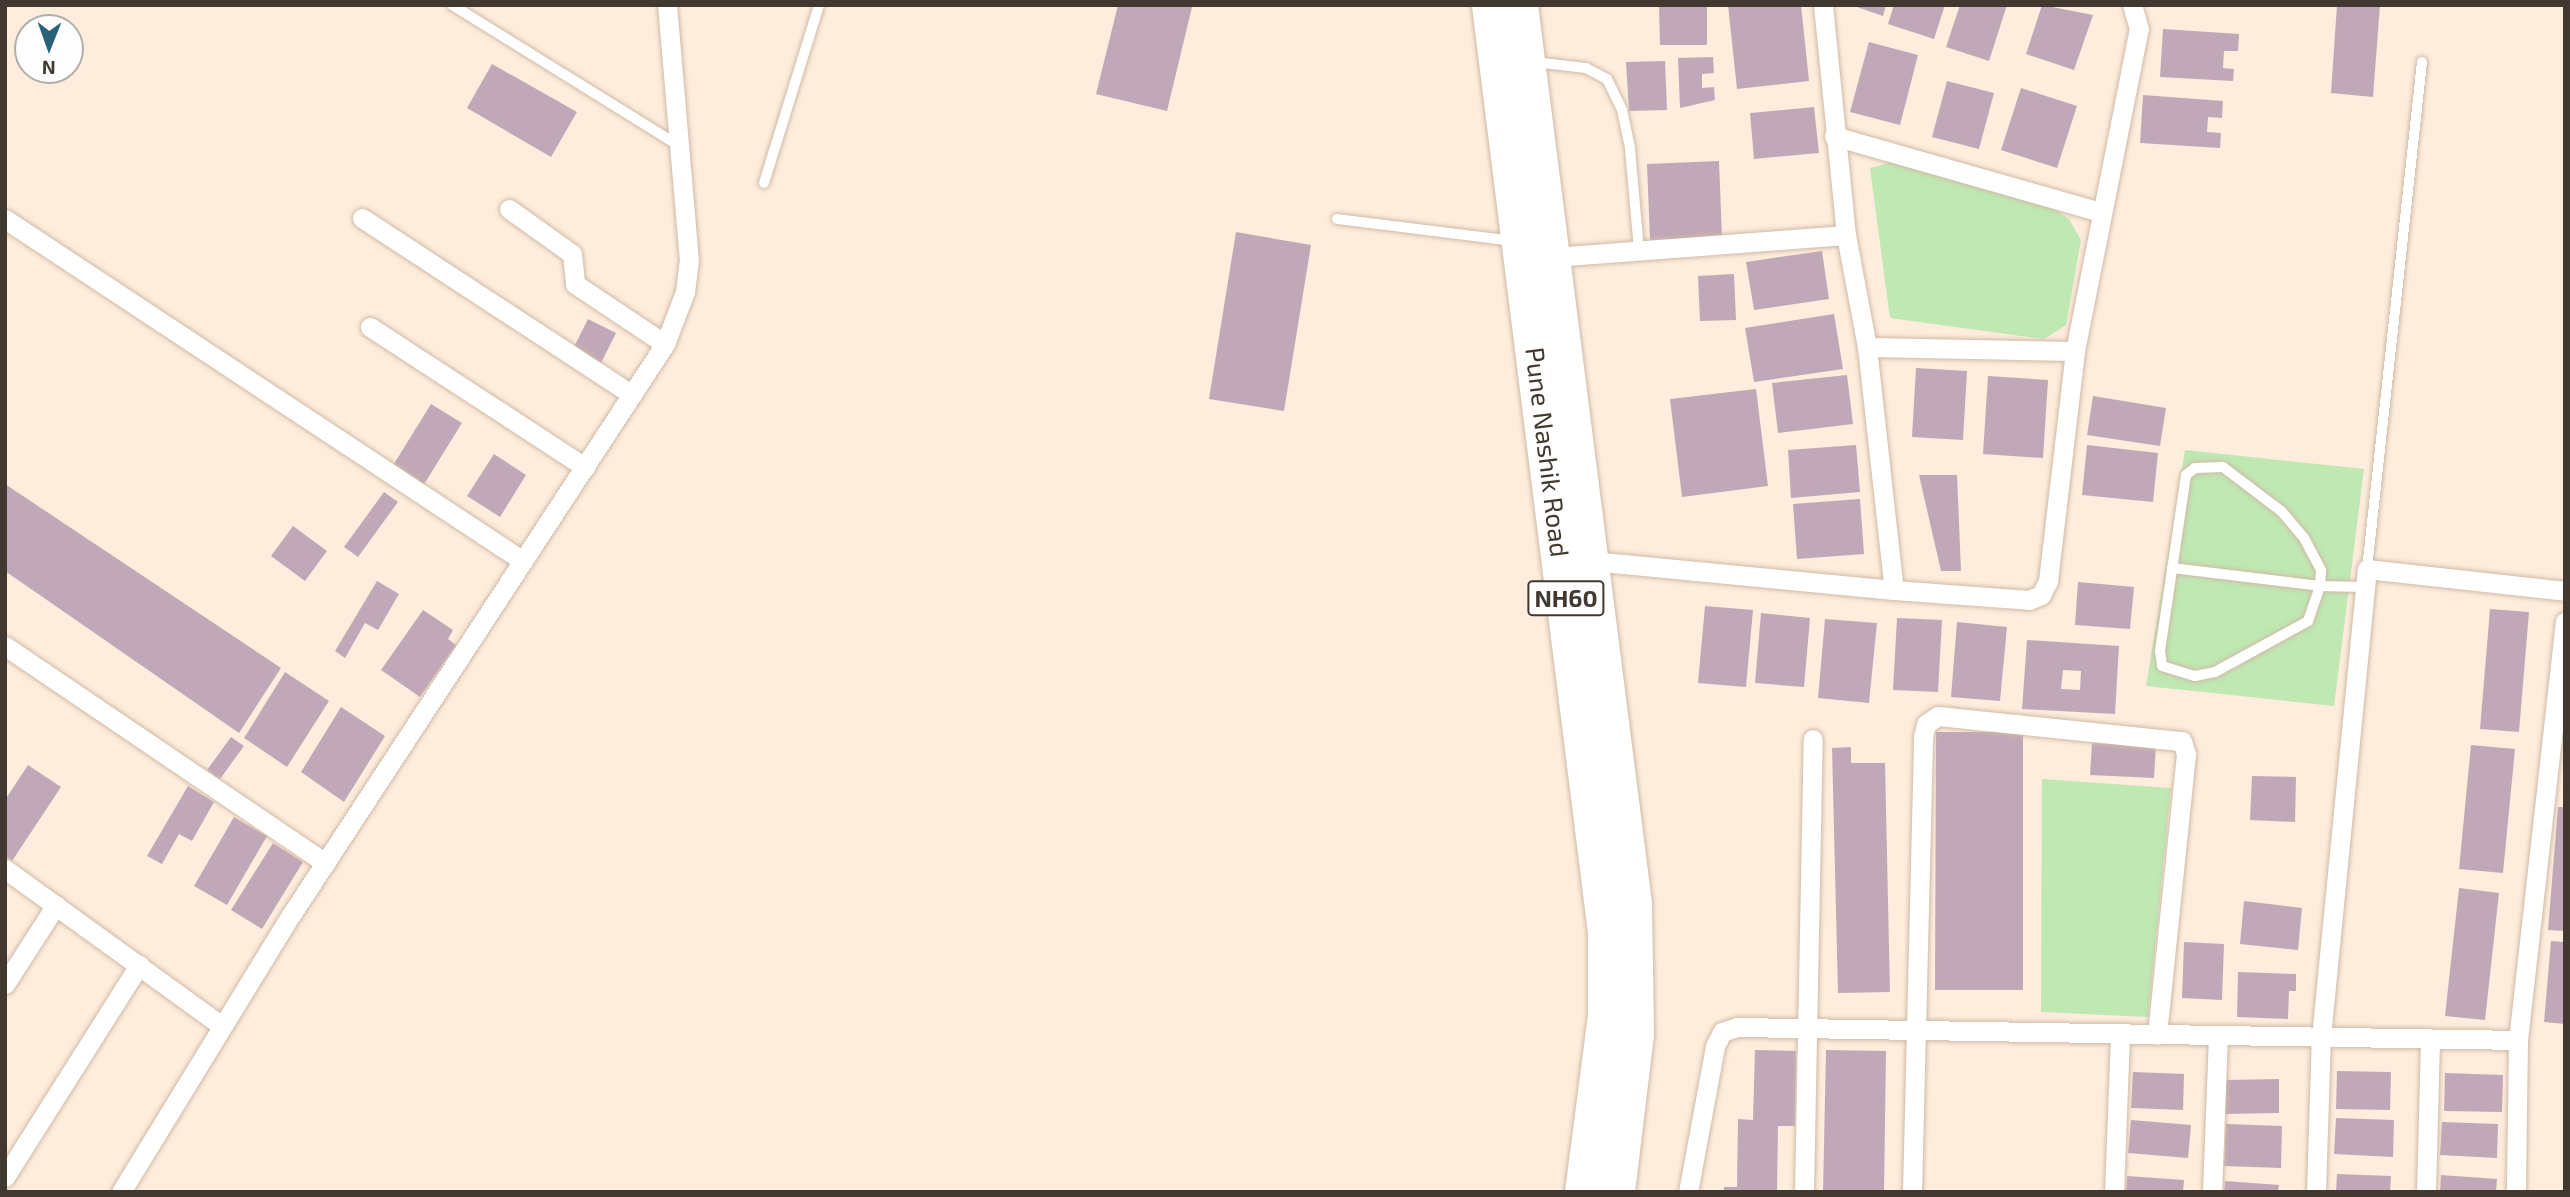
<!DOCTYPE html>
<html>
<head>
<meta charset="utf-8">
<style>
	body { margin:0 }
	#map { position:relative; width:2570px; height:1197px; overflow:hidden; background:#feecdc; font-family:"Exo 2",sans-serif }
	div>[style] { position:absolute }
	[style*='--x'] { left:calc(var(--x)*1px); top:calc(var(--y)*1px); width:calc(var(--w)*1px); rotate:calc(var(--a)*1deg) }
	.green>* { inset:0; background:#bfe8b3 }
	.building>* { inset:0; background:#c1a8b8 }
	.roads { filter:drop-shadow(0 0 2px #cfbaa6) drop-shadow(0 0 2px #cfbaa6) }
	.lane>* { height:10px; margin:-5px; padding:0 5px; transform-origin:5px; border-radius:5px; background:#fff }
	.street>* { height:19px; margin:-9.5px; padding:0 9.5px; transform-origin:9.5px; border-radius:9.5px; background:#fff }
	.highway>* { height:35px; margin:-17.5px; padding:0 17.5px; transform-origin:17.5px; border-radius:17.5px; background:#fff }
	span { translate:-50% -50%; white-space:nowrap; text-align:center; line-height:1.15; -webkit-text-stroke:5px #fdfdfd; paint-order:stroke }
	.shield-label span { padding:2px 5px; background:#fdfdfd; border:2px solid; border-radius:5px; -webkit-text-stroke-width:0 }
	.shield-label { font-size:24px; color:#413830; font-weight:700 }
	.street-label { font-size:26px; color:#413830 }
	.frame { position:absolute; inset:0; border:7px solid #413830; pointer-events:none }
	.north { position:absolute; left:14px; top:14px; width:70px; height:70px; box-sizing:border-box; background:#fdfdfd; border:2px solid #b2aeab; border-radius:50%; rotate:181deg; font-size:19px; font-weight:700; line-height:28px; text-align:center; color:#413830 }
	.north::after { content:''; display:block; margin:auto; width:24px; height:32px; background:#29617b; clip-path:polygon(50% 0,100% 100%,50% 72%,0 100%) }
</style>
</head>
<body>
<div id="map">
	<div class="green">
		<i style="clip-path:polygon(1893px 162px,2054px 209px,2069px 219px,2081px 240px,2066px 325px,2044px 339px,1890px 318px,1870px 168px)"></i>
		<i style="clip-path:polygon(2185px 450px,2364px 469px,2334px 706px,2146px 686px)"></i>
		<i style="clip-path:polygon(2042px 779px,2171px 788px,2148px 1017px,2041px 1012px)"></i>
	</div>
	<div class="building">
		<i style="clip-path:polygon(1118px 5px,1192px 7px,1167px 111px,1096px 94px)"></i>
		<i style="clip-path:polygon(1659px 5px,1707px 5px,1707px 45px,1660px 45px)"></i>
		<i style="clip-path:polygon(1728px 5px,1801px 5px,1809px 81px,1737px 89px)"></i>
		<i style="clip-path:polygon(1851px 5px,1886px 5px,1883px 16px)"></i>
		<i style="clip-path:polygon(1894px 5px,1945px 5px,1934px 39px,1888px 24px)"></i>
		<i style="clip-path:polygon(1960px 5px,2007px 5px,1989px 61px,1946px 47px)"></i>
		<i style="clip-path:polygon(2042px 5px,2093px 15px,2074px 70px,2026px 54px)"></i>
		<i style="clip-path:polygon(2337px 5px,2380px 5px,2373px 97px,2331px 93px)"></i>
		<i style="clip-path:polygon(2163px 29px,2239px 34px,2238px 51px,2224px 51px,2223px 68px,2234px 69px,2233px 81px,2160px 77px)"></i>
		<i style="clip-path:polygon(1869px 42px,1918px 55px,1900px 125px,1850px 112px)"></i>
		<i style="clip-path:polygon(1713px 57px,1714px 73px,1702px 74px,1702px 88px,1714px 87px,1715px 100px,1680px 108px,1678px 58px)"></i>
		<i style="clip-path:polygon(1665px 61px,1667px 110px,1629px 111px,1626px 62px)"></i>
		<i style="clip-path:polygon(492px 64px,577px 112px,551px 157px,467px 108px)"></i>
		<i style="clip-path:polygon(1947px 81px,1994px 93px,1979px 149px,1932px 137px)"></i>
		<i style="clip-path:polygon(2021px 88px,2077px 106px,2057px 168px,2001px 150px)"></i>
		<i style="clip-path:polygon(2143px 95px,2223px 101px,2222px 118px,2208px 117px,2207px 132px,2221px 133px,2220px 148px,2140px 143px)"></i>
		<i style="clip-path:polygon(1814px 107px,1819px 153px,1754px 159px,1750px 113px)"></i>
		<i style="clip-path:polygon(1719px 161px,1722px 237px,1650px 240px,1647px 164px)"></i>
		<i style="clip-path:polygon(1236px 232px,1311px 245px,1284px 411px,1209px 399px)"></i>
		<i style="clip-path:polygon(1822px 251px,1829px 299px,1754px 310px,1746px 262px)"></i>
		<i style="clip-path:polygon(1734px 274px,1736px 320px,1700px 321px,1698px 276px)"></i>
		<i style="clip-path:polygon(1834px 314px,1843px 369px,1754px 382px,1745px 328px)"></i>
		<i style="clip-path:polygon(588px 319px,616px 333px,600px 365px,572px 351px)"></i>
		<i style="clip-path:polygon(1916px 368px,1967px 371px,1963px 440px,1912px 437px)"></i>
		<i style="clip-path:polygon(1847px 375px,1853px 424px,1778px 433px,1772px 383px)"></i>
		<i style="clip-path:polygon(1988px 376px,2048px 380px,2043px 458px,1983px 454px)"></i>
		<i style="clip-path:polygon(1756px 389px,1768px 486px,1682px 497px,1670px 399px)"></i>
		<i style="clip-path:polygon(2093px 396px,2166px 408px,2160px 446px,2087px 435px)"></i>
		<i style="clip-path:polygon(431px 404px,462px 423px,423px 486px,392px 467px)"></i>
		<i style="clip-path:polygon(1856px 445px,1860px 492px,1791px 498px,1788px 450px)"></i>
		<i style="clip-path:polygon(2087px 445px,2158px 453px,2153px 502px,2082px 495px)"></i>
		<i style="clip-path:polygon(494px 454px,526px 475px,500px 517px,467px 496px)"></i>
		<i style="clip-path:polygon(1919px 475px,1957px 475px,1961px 571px,1941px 571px)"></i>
		<i style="clip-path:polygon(5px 484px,281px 668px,239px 733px,5px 571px)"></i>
		<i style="clip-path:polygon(384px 492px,398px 502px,358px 557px,344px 547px)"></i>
		<i style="clip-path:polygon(1860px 499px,1864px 554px,1797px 559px,1793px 504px)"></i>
		<i style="clip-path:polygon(293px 526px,327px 551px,305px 581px,271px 556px)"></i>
		<i style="clip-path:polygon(377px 581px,399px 594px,378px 630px,365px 623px,345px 658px,335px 651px)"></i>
		<i style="clip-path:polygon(2078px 582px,2134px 587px,2130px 629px,2075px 625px)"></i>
		<i style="clip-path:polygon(1705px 606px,1753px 610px,1746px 687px,1698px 683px)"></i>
		<i style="clip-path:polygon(2490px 609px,2529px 612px,2519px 732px,2480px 729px)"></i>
		<i style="clip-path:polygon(423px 610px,453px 630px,448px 639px,456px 645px,420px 697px,381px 670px)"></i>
		<i style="clip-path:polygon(1761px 613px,1810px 618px,1804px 687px,1755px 683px)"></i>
		<i style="clip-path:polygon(1897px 618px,1942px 620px,1938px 692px,1893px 690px)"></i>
		<i style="clip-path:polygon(1825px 619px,1877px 623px,1869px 703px,1818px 698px)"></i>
		<i style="clip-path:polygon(1957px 622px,2007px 627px,2000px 701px,1951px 697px)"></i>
		<i style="clip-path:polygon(evenodd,2027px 640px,2119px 646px,2115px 714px,2022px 709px,2027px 640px,2063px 670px,2081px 671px,2080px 690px,2061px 689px,2063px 670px)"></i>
		<i style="clip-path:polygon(285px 672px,329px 701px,287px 767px,244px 738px)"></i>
		<i style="clip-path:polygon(341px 707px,385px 736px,344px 802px,301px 772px)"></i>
		<i style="clip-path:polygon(1936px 732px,2023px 732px,2023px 990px,1935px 990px)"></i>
		<i style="clip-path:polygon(231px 737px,244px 746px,220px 779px,207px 770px)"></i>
		<i style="clip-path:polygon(2092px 743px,2156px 746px,2154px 778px,2090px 775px)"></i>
		<i style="clip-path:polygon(2471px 745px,2515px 749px,2503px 873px,2459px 869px)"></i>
		<i style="clip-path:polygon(1851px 747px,1851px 763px,1885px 763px,1890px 992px,1838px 993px,1832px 748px)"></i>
		<i style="clip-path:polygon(28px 765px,61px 787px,12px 861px,5px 856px,5px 800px)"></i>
		<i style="clip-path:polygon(2252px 776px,2296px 777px,2295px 822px,2250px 820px)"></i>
		<i style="clip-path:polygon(188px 786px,214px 802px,192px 841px,179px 834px,162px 864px,147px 856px)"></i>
		<i style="clip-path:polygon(2558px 807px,2565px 807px,2565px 931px,2548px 930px)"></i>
		<i style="clip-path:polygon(234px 817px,267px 836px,227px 905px,194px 886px)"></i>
		<i style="clip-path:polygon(273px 843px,303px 862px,262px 929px,231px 910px)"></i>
		<i style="clip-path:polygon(2459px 888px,2499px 893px,2485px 1020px,2445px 1016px)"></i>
		<i style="clip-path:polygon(2244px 901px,2302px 908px,2298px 950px,2240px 944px)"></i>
		<i style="clip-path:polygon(2551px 941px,2565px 942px,2565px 1024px,2544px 1022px)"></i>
		<i style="clip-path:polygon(2184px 942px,2224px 944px,2222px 1000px,2182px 998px)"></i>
		<i style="clip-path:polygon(2238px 972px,2296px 974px,2296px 991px,2289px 991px,2288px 1019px,2237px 1017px)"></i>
		<i style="clip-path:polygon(1755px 1050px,1796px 1051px,1795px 1126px,1778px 1126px,1777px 1192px,1724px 1192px,1724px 1187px,1737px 1187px,1738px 1119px,1753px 1120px)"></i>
		<i style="clip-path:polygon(1826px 1050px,1886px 1051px,1884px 1192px,1823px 1192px)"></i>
		<i style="clip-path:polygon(2337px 1071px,2391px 1072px,2390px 1110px,2336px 1109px)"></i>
		<i style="clip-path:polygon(2133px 1072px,2184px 1074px,2183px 1110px,2131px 1108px)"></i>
		<i style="clip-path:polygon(2445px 1073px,2503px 1075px,2502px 1112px,2444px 1111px)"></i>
		<i style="clip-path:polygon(2279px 1079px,2279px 1113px,2225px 1114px,2225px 1080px)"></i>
		<i style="clip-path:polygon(2336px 1118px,2394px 1120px,2393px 1157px,2334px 1154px)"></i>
		<i style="clip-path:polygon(2131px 1120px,2191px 1125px,2188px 1158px,2128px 1153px)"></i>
		<i style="clip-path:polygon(2442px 1122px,2498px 1124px,2497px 1158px,2440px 1155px)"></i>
		<i style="clip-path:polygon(2226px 1124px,2282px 1126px,2281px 1168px,2224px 1166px)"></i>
		<i style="clip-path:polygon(2337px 1174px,2391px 1176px,2390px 1192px,2336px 1192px)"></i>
		<i style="clip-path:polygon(2441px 1175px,2497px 1179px,2496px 1192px,2440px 1192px)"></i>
		<i style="clip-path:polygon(2127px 1176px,2184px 1180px,2183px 1192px,2126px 1192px)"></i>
		<i style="clip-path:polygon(2225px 1181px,2279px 1185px,2278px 1192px,2224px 1192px)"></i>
	</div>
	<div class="roads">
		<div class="lane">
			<i style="--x:452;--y:5;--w:267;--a:31.8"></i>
			<i style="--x:1534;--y:62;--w:52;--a:6.6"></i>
			<i style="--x:1586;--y:68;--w:24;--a:28"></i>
			<i style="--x:1607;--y:79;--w:34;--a:64"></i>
			<i style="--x:1622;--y:110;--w:40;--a:78"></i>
			<i style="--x:1630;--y:149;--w:100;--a:84.9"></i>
			<i style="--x:764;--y:183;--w:186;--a:-72.8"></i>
			<i style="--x:1337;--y:219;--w:177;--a:7.1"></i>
			<i style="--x:2172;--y:568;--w:149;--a:6.9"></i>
			<i style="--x:2320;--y:586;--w:16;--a:-86"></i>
			<i style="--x:2321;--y:570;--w:36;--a:-118"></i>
			<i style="--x:2304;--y:538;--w:35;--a:-130"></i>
			<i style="--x:2281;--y:511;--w:73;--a:-142.8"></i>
			<i style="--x:2223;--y:467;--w:28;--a:178"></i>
			<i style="--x:2195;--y:468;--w:11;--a:142"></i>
			<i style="--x:2186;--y:475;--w:178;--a:98.4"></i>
			<i style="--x:2160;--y:651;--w:15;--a:82"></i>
			<i style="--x:2162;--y:666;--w:34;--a:17"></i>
			<i style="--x:2195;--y:676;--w:20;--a:-11"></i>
			<i style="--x:2215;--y:672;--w:106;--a:-28.7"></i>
			<i style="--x:2308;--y:621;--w:37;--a:-71"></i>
			<i style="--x:2320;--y:586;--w:43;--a:1.3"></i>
			<i style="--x:2367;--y:569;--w:510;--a:-83.81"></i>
		</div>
		<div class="street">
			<i style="--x:1823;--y:5;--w:231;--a:84.3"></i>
			<i style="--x:1846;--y:235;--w:114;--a:79.4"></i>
			<i style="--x:1867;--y:347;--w:244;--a:83.7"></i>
			<i style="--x:1834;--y:136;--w:278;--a:15.9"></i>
			<i style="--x:509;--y:209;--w:77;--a:35.5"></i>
			<i style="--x:572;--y:254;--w:30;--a:84"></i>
			<i style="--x:575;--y:284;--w:108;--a:33.7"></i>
			<i style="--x:362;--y:218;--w:323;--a:33.2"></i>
			<i style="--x:5;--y:219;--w:621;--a:33.43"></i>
			<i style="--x:1553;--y:257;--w:294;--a:-4.3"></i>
			<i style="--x:370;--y:327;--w:257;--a:33.1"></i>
			<i style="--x:1867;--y:347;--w:208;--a:1.1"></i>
			<i style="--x:1592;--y:561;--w:303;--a:5.5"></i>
			<i style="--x:1894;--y:590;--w:135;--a:4.2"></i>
			<i style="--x:2029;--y:600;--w:13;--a:-23"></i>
			<i style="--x:2041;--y:595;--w:16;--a:-63"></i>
			<i style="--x:2048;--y:581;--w:232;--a:-83.3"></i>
			<i style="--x:2075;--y:351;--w:328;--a:-78.8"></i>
			<i style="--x:2139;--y:29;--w:25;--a:-106"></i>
			<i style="--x:5;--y:646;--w:387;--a:34.1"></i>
			<i style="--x:5;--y:869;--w:268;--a:35.9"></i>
			<i style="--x:5;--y:984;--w:94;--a:-57.2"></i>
			<i style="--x:2518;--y:1040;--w:421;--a:-83.6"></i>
			<i style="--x:5;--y:1177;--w:251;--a:-57.7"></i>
			<i style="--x:121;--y:1192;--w:325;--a:-58.5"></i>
			<i style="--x:291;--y:915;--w:683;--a:-56.78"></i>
			<i style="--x:665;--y:344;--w:56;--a:-69"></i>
			<i style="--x:685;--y:292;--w:31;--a:-83"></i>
			<i style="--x:689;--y:261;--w:257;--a:-94.9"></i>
			<i style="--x:1688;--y:1192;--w:148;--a:-79.5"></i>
			<i style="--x:1715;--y:1046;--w:16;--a:-63"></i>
			<i style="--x:1722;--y:1032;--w:16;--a:-18"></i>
			<i style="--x:1737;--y:1027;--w:781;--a:0.95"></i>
			<i style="--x:2518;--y:1040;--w:152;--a:90.8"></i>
			<i style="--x:1804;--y:1192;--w:453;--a:-88.9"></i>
			<i style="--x:1912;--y:1192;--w:455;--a:-88.6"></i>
			<i style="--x:1923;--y:737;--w:13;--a:-77"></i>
			<i style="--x:1926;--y:724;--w:14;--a:-34"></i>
			<i style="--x:1938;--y:716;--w:245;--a:5.9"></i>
			<i style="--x:2182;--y:741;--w:14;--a:73"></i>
			<i style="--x:2186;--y:754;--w:282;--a:95.9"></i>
			<i style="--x:2114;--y:1192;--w:158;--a:-87.8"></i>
			<i style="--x:2212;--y:1192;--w:155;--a:-87.8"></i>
			<i style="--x:2316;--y:1192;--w:155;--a:-88.2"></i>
			<i style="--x:2321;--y:1037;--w:470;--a:-84.4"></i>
			<i style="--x:2367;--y:569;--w:199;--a:6.3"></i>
			<i style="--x:2426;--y:1192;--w:151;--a:-88.5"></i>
		</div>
		<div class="highway">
			<i style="--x:1489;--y:5;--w:935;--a:82.87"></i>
			<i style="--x:1605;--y:933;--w:82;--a:90"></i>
			<i style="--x:1605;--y:1015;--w:178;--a:97.4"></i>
			<i style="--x:1520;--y:5;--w:906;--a:82.77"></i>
			<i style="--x:1634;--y:904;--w:130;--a:89.1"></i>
			<i style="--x:1636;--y:1034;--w:159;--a:96.9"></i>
		</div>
	</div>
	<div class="shield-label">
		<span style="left:1566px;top:598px">NH60</span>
	</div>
	<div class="street-label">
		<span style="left:1548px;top:452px;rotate:83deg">Pune Nashik Road</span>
	</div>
	<div class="frame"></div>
	<div class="north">N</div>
</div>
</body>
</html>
